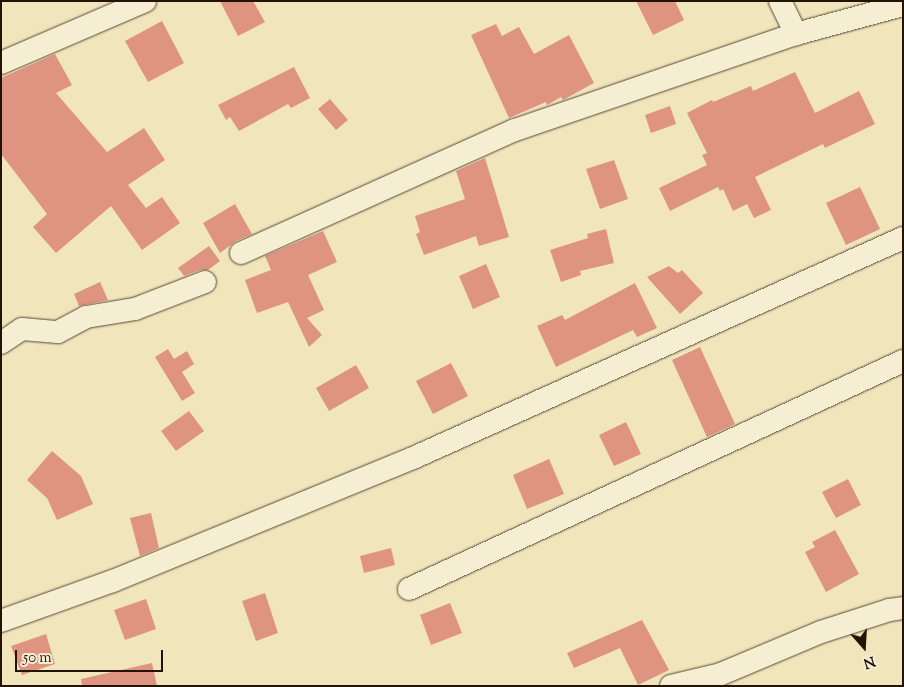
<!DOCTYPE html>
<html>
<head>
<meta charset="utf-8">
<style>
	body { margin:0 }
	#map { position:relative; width:904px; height:687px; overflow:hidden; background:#f1e5bc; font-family:"Sorts Mill Goudy",serif }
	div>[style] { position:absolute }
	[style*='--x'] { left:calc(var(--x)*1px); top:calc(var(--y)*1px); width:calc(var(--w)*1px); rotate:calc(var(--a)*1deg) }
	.building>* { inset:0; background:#de9480 }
	.roads { filter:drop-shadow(0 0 1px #564833) drop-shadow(0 0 1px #564833) }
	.minor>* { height:22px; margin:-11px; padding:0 11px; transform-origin:11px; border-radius:11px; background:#f6eed3 }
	span { translate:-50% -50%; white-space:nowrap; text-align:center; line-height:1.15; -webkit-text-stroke:4px #f6eed3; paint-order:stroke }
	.frame { position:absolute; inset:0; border:2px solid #221305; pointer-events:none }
	.north { position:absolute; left:839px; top:622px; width:50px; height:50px; -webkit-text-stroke:4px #f6eed3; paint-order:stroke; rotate:161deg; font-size:14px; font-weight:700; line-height:20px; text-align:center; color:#221305 }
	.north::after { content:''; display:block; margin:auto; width:18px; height:22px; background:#221305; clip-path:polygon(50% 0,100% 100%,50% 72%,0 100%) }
	.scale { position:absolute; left:15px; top:650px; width:148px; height:22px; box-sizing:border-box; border:2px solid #221305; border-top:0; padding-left:6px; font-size:15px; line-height:18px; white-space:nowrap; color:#221305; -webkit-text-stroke:4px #f6eed3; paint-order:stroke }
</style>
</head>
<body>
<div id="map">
	<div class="building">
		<i style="clip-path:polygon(220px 1px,253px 1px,265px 22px,238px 36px)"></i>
		<i style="clip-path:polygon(636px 1px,675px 1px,684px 20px,653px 35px)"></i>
		<i style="clip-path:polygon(162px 21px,184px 63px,148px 82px,125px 41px)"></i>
		<i style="clip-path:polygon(496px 24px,502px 36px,519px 27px,534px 54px,569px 35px,594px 83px,563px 100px,561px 97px,547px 105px,546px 102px,509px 118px,471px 35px)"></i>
		<i style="clip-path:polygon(55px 54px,72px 85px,56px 93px,107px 152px,144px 128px,165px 160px,128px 185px,146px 208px,162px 197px,180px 223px,142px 250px,111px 206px,56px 253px,33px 227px,47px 214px,1px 154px,1px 78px)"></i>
		<i style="clip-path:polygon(294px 67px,310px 98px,291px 108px,288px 104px,239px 131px,230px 117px,226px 120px,218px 105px)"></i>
		<i style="clip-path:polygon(795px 72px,815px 113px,859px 91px,875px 124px,825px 148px,823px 144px,755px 177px,771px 210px,754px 218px,747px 204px,733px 211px,723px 189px,720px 191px,718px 187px,670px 211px,659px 188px,707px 165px,702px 155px,707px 153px,687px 113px,712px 100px,713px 102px,751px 86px,753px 91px)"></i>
		<i style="clip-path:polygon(330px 99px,348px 120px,336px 130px,318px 109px)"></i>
		<i style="clip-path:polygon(670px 106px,676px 124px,651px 133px,645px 115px)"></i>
		<i style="clip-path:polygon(485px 158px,509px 237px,479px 246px,476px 236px,424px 255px,416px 234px,420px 232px,415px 216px,465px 199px,456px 171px)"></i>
		<i style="clip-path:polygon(614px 160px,628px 199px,600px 209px,586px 169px)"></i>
		<i style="clip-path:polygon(860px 187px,880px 229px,846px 245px,826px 203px)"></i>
		<i style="clip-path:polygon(235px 204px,252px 234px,236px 241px,220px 253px,203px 223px)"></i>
		<i style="clip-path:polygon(606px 229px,614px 263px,580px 271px,581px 275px,561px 282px,550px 250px,588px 238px,587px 234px)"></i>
		<i style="clip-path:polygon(323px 231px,337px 262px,308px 275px,324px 310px,307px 318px,322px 335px,309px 347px,288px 302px,257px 313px,245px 280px,271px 270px,265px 256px)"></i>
		<i style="clip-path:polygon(209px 246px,220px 261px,208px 270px,200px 270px,184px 276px,178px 268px)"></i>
		<i style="clip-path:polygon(486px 264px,500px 297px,473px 309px,459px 276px)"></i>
		<i style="clip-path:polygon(669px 266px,678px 273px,682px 270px,703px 293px,680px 314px,647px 277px)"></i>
		<i style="clip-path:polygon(100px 282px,108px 300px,79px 306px,74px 294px)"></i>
		<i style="clip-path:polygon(635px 283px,657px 328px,637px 337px,633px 330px,556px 367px,537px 326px,562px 315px,565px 320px)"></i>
		<i style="clip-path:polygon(700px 347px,735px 424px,707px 437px,672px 360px)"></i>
		<i style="clip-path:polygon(168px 349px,174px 359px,187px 351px,194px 364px,182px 372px,195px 393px,182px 401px,155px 357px)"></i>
		<i style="clip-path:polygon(451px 363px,468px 396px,433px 414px,416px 381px)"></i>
		<i style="clip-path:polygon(356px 365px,369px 388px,329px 411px,316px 388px)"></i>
		<i style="clip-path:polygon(189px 411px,204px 431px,176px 451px,161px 431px)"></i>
		<i style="clip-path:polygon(626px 422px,641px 454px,614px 466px,599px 435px)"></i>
		<i style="clip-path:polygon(52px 451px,81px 476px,93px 504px,57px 520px,47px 498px,27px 480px)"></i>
		<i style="clip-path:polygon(549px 459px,564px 494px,527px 509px,513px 475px)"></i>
		<i style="clip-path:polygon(848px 479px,861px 505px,836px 518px,822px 492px)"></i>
		<i style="clip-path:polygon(151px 513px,159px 548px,140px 556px,130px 518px)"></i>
		<i style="clip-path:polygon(835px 530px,859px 574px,826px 592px,805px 552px,815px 547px,812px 542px)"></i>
		<i style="clip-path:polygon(391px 548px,395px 565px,364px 573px,360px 556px)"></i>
		<i style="clip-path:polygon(265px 593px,278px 633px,256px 641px,242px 601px)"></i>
		<i style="clip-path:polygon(146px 599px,156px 629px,125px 640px,114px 610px)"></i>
		<i style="clip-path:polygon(450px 603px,462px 633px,431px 645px,420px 615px)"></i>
		<i style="clip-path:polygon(642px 620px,669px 670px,638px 685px,620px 648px,574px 668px,567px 653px)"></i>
		<i style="clip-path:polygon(46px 634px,55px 664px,22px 675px,11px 646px)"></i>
		<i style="clip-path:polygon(152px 663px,157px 686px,82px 686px,81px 679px)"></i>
	</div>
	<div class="roads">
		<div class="minor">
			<i style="--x:780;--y:1;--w:37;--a:64"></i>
			<i style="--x:1;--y:63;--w:157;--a:-23.3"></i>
			<i style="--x:241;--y:253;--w:300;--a:-24.2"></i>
			<i style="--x:515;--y:130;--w:297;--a:-18.9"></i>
			<i style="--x:796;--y:34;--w:111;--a:-15.2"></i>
			<i style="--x:1;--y:343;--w:25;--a:-34"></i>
			<i style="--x:22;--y:329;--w:36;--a:5"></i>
			<i style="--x:58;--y:332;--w:32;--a:-28"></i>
			<i style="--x:86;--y:317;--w:50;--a:-9.3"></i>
			<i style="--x:135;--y:309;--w:75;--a:-21.1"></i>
			<i style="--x:409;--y:589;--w:544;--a:-24.78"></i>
			<i style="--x:1;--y:621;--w:119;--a:-19.7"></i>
			<i style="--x:113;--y:581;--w:324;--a:-22.3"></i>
			<i style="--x:413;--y:458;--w:537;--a:-24.18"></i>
			<i style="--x:671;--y:686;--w:51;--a:-13.5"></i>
			<i style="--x:721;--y:674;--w:108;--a:-22.8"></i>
			<i style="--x:821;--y:632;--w:71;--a:-17.9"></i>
			<i style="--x:889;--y:610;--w:14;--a:-8"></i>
		</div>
	</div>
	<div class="frame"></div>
	<div class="north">N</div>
	<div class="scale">50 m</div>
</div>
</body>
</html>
